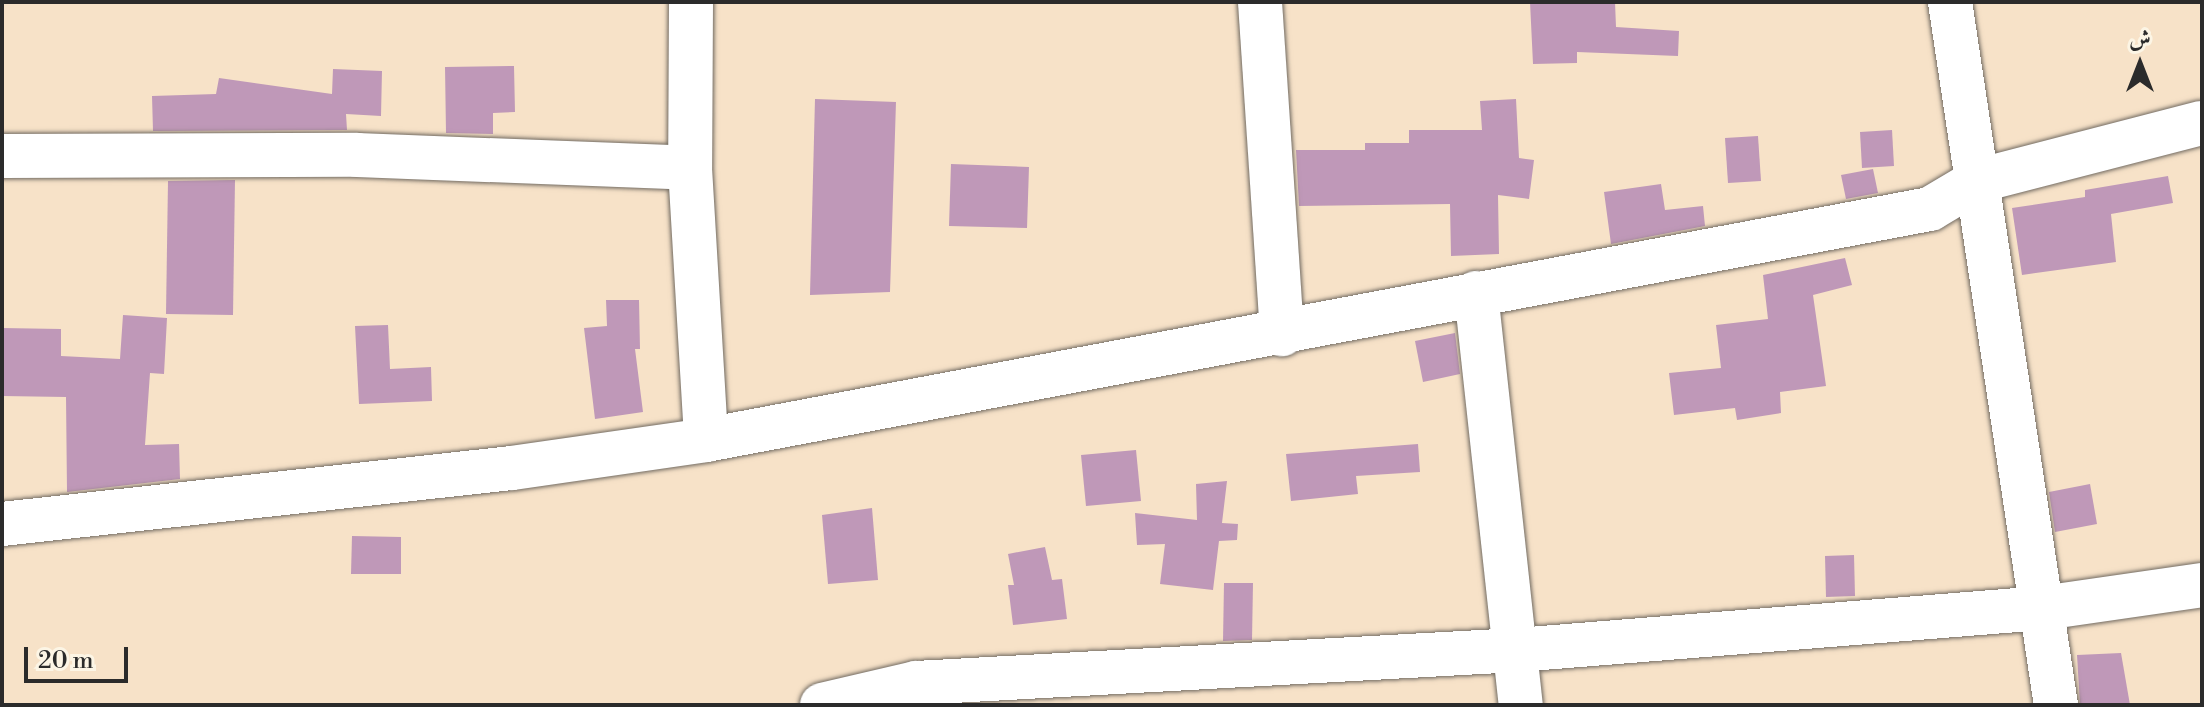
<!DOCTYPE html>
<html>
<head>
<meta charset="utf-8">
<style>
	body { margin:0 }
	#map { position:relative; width:2204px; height:707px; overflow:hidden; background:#f7e2c8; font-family:"Libre Bodoni",Amiri,serif }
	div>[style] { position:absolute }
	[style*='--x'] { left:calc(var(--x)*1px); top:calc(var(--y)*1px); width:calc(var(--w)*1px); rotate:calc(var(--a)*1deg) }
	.building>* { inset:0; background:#bf98b8 }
	.roads { filter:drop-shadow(0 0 2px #726b62) drop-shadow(0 0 2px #726b62) }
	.minor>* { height:44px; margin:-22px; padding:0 22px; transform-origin:22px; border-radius:22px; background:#fff }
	span { translate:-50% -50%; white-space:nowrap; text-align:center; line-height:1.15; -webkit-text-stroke:6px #fcf5e5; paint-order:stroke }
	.frame { position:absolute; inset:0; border:4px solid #2b2b2b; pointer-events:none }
	.north { position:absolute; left:2100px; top:24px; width:80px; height:80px; -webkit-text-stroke:6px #fcf5e5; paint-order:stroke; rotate:0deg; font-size:22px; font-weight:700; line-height:32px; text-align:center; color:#2b2b2b }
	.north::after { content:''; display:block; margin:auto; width:28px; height:36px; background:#2b2b2b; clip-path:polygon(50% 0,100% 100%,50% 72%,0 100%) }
	.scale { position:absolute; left:24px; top:647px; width:104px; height:36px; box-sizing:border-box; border:4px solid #2b2b2b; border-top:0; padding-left:10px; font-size:24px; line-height:28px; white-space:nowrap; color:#2b2b2b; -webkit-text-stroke:6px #fcf5e5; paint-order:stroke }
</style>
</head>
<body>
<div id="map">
	<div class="building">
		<i style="clip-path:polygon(1530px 2px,1615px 2px,1616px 27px,1679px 31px,1678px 56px,1577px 52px,1577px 63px,1533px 64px)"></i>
		<i style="clip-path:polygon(514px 66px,515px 112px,493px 113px,493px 134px,446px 133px,445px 67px)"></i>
		<i style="clip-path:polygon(333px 69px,382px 71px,381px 116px,346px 114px,347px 130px,153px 131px,152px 96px,216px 94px,219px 78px,332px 94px)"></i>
		<i style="clip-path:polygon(815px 99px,896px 102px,890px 292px,810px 295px)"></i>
		<i style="clip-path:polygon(1516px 99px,1519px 158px,1534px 160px,1529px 199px,1498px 195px,1499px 254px,1451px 256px,1450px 204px,1299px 206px,1296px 150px,1365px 150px,1365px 143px,1409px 143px,1409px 130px,1482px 130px,1480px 101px)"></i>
		<i style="clip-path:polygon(1892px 130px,1894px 166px,1862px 168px,1860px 132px)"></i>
		<i style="clip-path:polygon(1758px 136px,1761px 181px,1728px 183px,1725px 138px)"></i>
		<i style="clip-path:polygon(951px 164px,1029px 167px,1027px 228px,949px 226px)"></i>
		<i style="clip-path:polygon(1873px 169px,1878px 193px,1846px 199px,1841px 175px)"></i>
		<i style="clip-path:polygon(2168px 176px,2173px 203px,2111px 214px,2116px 262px,2022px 275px,2012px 208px,2085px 197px,2085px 190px)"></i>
		<i style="clip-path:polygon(235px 180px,233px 315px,166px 314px,168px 181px)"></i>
		<i style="clip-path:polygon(1661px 184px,1665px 210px,1703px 206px,1705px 226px,1611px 244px,1604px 192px)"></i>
		<i style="clip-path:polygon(1845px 258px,1852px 285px,1813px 295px,1826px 386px,1780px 392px,1781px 413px,1737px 420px,1735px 408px,1674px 415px,1669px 373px,1721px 368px,1716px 325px,1768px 319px,1763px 275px)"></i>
		<i style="clip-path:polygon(606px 300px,639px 300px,640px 349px,635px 349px,643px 412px,595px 419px,584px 328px,607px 326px)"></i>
		<i style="clip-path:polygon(123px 315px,167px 318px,164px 374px,150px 373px,145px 445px,179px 444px,180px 479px,67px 492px,66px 397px,2px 396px,2px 328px,61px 329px,61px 356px,120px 359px)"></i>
		<i style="clip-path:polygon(388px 325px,390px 369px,431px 367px,432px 401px,359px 404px,355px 326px)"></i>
		<i style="clip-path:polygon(1455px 333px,1460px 374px,1423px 382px,1415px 341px)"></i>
		<i style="clip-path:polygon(1418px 444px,1420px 472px,1356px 476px,1358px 494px,1291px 501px,1286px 454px)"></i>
		<i style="clip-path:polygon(1136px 450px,1141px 501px,1086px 506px,1081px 455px)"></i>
		<i style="clip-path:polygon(1227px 481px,1222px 523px,1238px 524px,1237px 540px,1219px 541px,1213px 590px,1160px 584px,1165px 544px,1137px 545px,1135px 513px,1197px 520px,1196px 484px)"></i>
		<i style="clip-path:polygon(2090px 484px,2097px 524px,2055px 532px,2049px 492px)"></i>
		<i style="clip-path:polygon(872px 508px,878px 580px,828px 584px,822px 515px)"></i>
		<i style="clip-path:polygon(352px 536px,401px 537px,401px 574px,351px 574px)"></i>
		<i style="clip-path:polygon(1045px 547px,1052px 580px,1062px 579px,1067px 619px,1013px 625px,1008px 585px,1014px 585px,1008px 554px)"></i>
		<i style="clip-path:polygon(1854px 555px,1855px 596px,1826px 597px,1825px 556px)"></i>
		<i style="clip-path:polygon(1224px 583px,1253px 583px,1252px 640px,1223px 641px)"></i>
		<i style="clip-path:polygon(2121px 653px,2130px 705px,2080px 705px,2077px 655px)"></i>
	</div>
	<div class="roads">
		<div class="minor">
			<i style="--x:691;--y:2;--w:166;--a:90.3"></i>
			<i style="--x:690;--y:168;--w:272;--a:86.6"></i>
			<i style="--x:1260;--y:2;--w:333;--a:86.2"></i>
			<i style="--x:1950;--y:2;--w:711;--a:81.43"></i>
			<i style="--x:2;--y:156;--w:355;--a:-0.2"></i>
			<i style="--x:357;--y:155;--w:333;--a:2.2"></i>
			<i style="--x:1476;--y:293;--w:414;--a:83.8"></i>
			<i style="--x:2;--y:524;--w:513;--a:-6.27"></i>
			<i style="--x:512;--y:468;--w:196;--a:-8.2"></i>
			<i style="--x:706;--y:440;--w:1246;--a:-10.69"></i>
			<i style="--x:1930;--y:209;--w:55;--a:-30.8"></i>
			<i style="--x:1977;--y:181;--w:232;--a:-14.5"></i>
			<i style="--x:822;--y:705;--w:97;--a:-13.2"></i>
			<i style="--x:916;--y:683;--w:602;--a:-3.14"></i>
			<i style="--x:1517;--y:650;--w:528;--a:-4.57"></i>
			<i style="--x:2043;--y:608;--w:161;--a:-8.2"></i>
		</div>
	</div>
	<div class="frame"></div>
	<div class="north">ش</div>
	<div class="scale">20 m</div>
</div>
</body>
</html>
